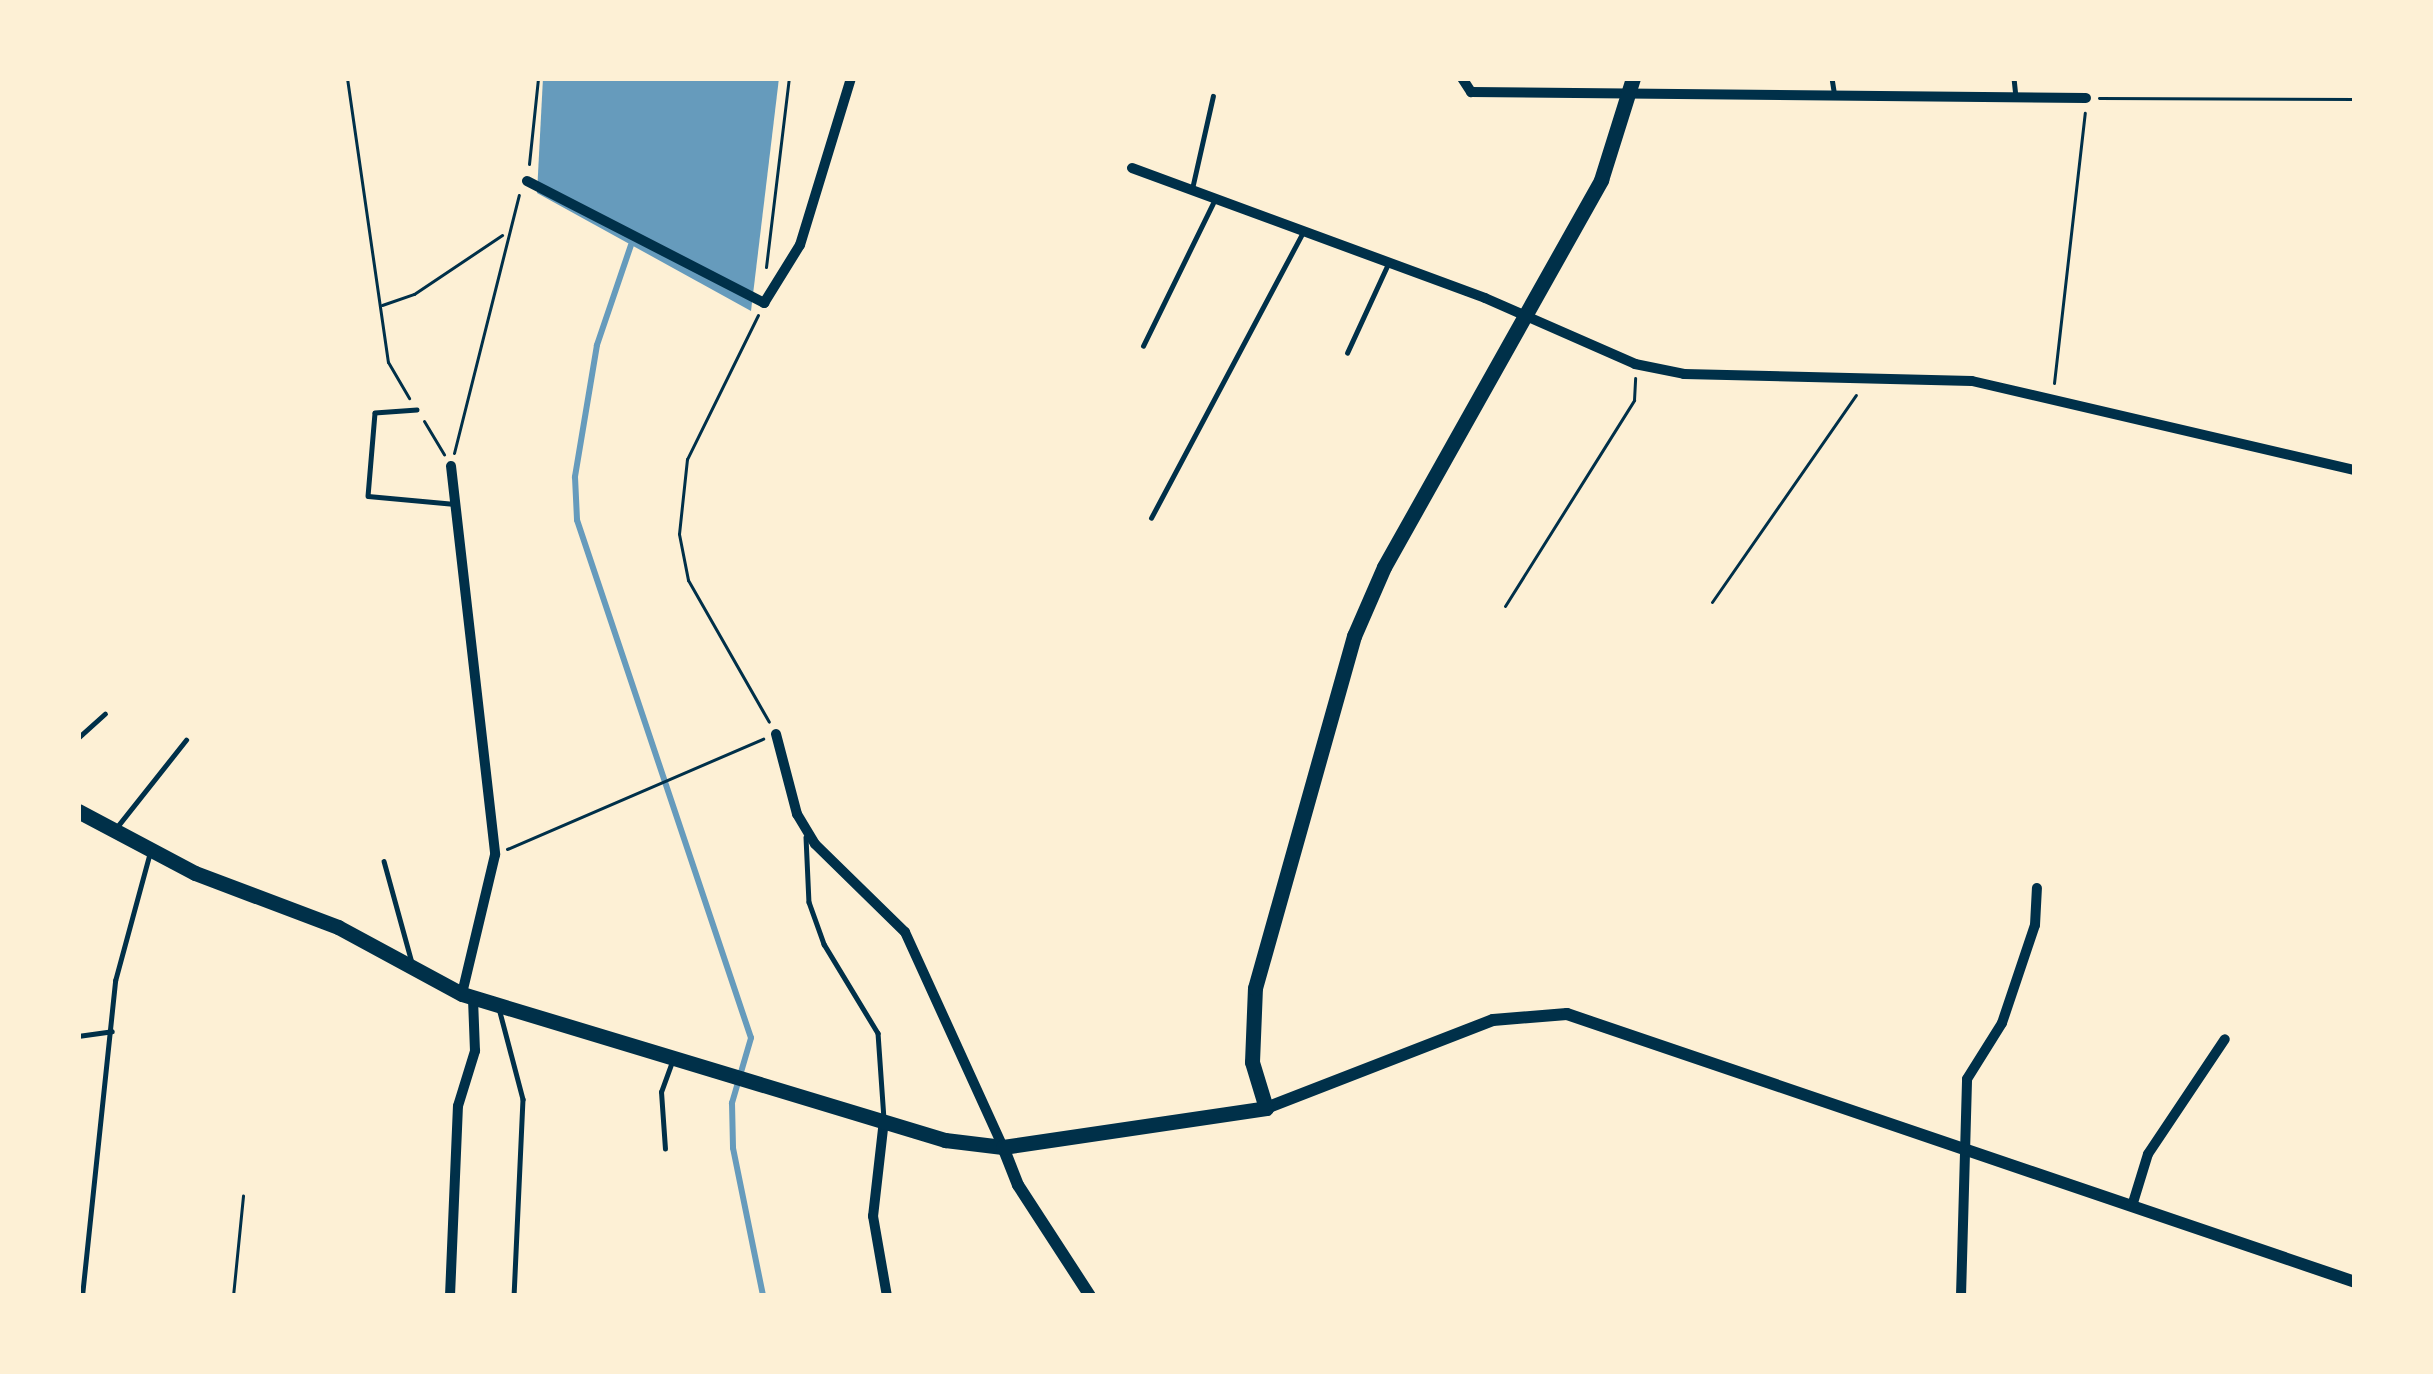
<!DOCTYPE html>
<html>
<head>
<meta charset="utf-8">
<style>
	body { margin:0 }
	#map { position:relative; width:2433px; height:1374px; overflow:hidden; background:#fdf0d5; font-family:Roboto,sans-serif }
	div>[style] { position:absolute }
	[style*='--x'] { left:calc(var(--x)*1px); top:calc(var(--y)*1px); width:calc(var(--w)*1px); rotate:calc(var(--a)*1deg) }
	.water>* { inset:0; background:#669bbc }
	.stream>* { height:6px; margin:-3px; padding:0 3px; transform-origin:3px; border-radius:3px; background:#669bbc }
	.path>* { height:3px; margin:-1.5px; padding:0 1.5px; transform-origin:1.5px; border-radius:1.5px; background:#003049 }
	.service>* { height:4.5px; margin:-2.25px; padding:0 2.25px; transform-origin:2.25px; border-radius:2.25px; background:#003049 }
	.minor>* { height:10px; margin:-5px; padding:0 5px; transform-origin:5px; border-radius:5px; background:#003049 }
	.tertiary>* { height:12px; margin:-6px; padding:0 6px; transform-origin:6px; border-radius:6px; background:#003049 }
	.primary>* { height:15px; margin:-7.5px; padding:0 7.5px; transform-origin:7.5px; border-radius:7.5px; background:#003049 }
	span { translate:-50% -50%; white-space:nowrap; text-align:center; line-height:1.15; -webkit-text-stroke:9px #fdf0d5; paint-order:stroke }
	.frame { position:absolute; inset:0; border:81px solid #fdf0d5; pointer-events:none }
</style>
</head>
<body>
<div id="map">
	<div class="water">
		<i style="clip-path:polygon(543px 78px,779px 78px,751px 311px,537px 193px)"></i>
	</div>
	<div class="stream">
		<i style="--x:631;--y:245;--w:106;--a:108.8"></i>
		<i style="--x:597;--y:345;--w:134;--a:99.5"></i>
		<i style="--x:575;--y:477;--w:43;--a:87.3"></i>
		<i style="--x:577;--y:520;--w:546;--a:71.43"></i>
		<i style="--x:751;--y:1038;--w:68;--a:106.3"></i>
		<i style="--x:732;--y:1103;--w:45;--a:88.7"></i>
		<i style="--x:733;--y:1148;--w:151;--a:78.5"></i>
	</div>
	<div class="path">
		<i style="--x:347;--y:78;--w:287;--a:81.8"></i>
		<i style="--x:388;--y:362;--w:42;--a:59.7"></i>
		<i style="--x:2099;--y:98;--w:256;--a:0.2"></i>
		<i style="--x:529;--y:164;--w:86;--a:-84"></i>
		<i style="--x:766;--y:267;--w:190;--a:-83.1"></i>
		<i style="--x:382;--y:305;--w:34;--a:-19"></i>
		<i style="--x:414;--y:294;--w:106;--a:-33.8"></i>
		<i style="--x:758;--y:315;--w:161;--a:116.2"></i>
		<i style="--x:687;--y:459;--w:75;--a:96.1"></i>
		<i style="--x:679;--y:534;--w:47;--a:78.9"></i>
		<i style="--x:688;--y:580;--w:163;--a:60.3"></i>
		<i style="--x:2054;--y:383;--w:272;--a:-83.5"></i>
		<i style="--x:424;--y:421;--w:39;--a:59"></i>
		<i style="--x:454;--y:453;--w:266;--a:-75.9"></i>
		<i style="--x:1712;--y:602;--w:252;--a:-55.2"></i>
		<i style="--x:1505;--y:606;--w:243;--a:-57.9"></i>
		<i style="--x:1634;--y:400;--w:22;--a:-87"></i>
		<i style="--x:507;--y:849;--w:279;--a:-23.3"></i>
		<i style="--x:233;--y:1296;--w:101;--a:-84.3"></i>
	</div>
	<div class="service">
		<i style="--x:1832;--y:78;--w:18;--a:81"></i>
		<i style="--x:2014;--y:78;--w:19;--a:84"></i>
		<i style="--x:1192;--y:189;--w:95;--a:-77.3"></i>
		<i style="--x:1143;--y:346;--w:159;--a:-63.9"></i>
		<i style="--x:1347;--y:353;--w:96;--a:-65.3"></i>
		<i style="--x:417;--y:410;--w:42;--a:175.9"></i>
		<i style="--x:375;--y:413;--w:83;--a:94.8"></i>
		<i style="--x:368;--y:496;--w:87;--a:5.3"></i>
		<i style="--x:1151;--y:518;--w:324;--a:-62"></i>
		<i style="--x:78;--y:738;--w:36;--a:-42"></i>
		<i style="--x:117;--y:827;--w:111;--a:-51.6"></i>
		<i style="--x:806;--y:837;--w:65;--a:87.4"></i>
		<i style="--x:809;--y:902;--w:45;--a:70.3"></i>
		<i style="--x:824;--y:944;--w:104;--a:58.8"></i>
		<i style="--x:878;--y:1033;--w:85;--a:86"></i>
		<i style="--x:384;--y:861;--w:102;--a:74.6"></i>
		<i style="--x:500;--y:1012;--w:90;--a:75.2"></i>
		<i style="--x:523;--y:1099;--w:197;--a:92.6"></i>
		<i style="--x:78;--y:1036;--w:34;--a:-8"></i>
		<i style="--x:665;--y:1149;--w:57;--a:-94"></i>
		<i style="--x:661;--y:1092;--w:30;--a:-70"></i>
		<i style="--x:82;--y:1296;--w:317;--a:-84"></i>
		<i style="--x:115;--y:981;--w:130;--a:-74.8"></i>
	</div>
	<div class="minor">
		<i style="--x:1462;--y:78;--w:17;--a:57"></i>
		<i style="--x:1471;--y:92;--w:615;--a:0.56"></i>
		<i style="--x:1132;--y:168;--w:376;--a:20.2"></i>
		<i style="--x:1485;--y:298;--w:164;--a:23.7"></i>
		<i style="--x:1635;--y:364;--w:50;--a:11.5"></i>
		<i style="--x:1684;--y:374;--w:288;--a:1.4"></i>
		<i style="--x:1972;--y:381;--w:393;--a:13.1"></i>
		<i style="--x:527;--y:181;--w:267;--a:27.2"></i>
		<i style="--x:764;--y:303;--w:68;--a:-58.2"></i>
		<i style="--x:800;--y:245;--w:175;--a:-73"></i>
		<i style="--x:451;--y:466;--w:391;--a:83.5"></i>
		<i style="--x:495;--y:855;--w:143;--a:103.4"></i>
		<i style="--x:776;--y:734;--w:83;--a:75.3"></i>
		<i style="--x:797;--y:814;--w:35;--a:59"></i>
		<i style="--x:815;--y:844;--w:126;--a:44.4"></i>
		<i style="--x:905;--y:932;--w:236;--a:65.5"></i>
		<i style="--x:884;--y:1120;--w:97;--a:96.5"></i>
		<i style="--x:873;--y:1216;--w:81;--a:80.1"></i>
		<i style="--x:2132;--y:1206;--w:54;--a:-72.9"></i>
		<i style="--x:2148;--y:1154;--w:138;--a:-56.2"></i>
		<i style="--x:450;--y:1296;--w:190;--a:-87.6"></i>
		<i style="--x:458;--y:1106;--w:58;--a:-72.8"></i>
		<i style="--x:475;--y:1051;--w:53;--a:-92.2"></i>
		<i style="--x:1961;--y:1296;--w:217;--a:-88.4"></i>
		<i style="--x:1967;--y:1079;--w:66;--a:-58"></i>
		<i style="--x:2002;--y:1023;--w:103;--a:-71.4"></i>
		<i style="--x:2035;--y:925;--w:37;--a:-87"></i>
	</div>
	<div class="tertiary">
		<i style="--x:1266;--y:1108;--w:243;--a:-21.2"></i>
		<i style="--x:1493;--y:1020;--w:74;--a:-4.6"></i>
		<i style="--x:1567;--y:1014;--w:832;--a:18.78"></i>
		<i style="--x:1003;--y:1147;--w:41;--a:68.5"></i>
		<i style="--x:1018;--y:1185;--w:132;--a:57"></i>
	</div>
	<div class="primary">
		<i style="--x:78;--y:811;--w:132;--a:27.9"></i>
		<i style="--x:195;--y:873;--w:153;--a:20.7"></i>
		<i style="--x:338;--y:927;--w:141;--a:28.4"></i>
		<i style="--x:462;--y:994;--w:505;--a:16.82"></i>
		<i style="--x:945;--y:1140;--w:58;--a:6.9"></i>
		<i style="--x:1003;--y:1147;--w:266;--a:-8.4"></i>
		<i style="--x:1266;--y:1108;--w:48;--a:-106.9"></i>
		<i style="--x:1252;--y:1062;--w:74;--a:-87.7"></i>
		<i style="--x:1255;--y:988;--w:366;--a:-74.3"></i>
		<i style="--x:1354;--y:636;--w:75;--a:-66.5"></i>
		<i style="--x:1384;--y:567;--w:444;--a:-60.7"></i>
		<i style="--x:1601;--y:180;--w:107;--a:-72.6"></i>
	</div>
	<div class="frame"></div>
</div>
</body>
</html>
